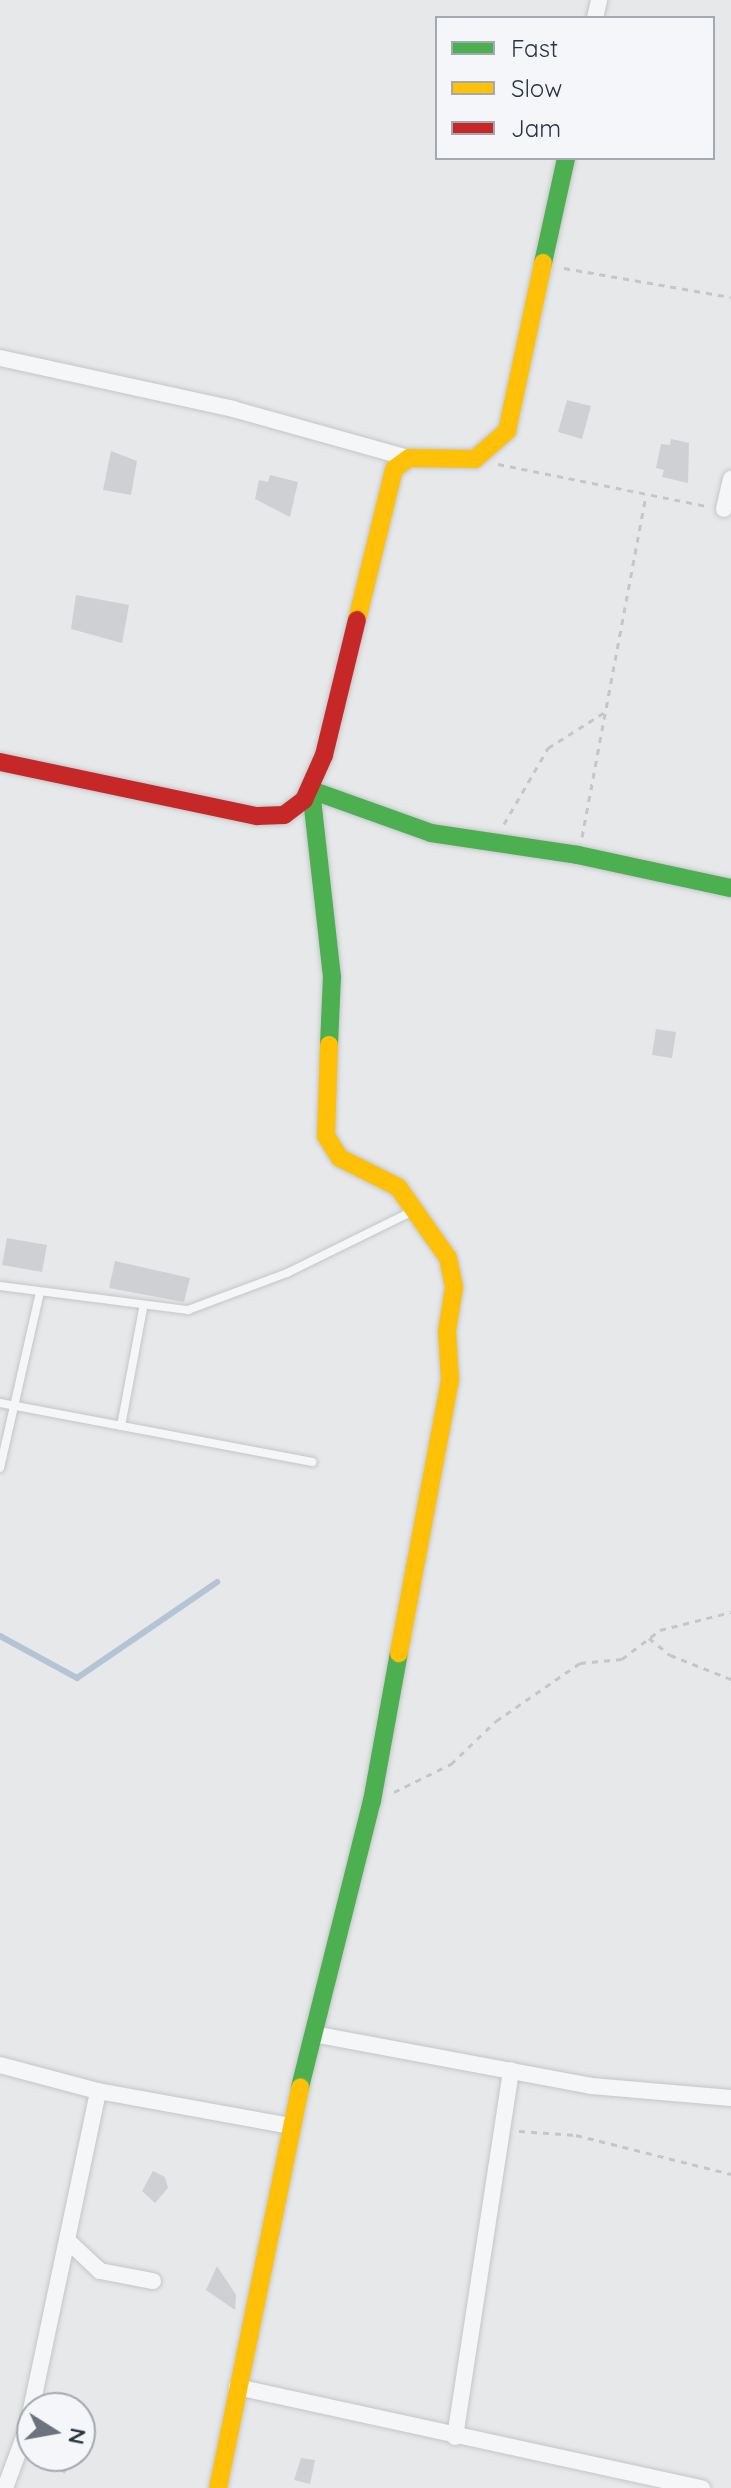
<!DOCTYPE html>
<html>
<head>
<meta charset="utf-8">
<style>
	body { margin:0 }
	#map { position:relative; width:731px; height:2488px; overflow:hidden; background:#e6e8ea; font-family:Quicksand,sans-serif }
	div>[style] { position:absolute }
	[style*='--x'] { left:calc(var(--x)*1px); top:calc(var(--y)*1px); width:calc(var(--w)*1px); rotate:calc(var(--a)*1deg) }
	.stream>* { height:6px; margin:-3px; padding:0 3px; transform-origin:3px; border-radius:3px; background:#b4c4d5 }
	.building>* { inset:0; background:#ced0d3 }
	.path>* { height:3px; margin-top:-1.5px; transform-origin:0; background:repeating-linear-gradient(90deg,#c5c6ca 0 6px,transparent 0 12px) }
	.roads { filter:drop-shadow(0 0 2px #c4c6c8) drop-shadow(0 0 2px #c4c6c8) }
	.lane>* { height:8px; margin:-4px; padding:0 4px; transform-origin:4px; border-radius:4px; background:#f5f6f7 }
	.street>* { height:16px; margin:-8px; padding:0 8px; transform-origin:8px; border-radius:8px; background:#f5f6f7 }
	.fast>* { height:18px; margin:-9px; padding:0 9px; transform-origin:9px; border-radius:9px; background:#4caf50 }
	.slow>* { height:18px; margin:-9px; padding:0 9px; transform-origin:9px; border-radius:9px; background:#ffc107 }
	.jam>* { height:18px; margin:-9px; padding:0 9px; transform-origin:9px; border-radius:9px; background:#c62828 }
	span { translate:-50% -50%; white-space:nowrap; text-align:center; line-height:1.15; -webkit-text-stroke:8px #f4f6f9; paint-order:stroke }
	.legend { position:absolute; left:435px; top:16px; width:280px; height:144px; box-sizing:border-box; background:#f4f6f9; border:2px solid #a4a8b1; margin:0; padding:10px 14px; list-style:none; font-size:24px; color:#2b3445 }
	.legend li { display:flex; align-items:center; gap:16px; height:40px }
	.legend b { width:40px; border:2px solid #a4a8b1 }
	.north { position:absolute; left:16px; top:2392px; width:80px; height:80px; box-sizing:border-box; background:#f4f6f9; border:2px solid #a4a8b1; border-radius:50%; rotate:101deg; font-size:22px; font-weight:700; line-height:32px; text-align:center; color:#2b3445 }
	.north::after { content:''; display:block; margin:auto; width:28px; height:36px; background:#6c737f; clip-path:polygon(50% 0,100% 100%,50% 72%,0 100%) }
</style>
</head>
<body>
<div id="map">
	<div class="stream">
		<i style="--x:0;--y:1636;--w:88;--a:28.6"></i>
		<i style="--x:77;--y:1678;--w:170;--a:-34.4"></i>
	</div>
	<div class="building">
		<i style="clip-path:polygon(567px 400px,591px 406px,582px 439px,558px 432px)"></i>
		<i style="clip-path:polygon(671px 439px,689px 443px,688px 483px,662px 477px,664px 470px,656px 468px,661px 444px,670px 445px)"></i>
		<i style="clip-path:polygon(111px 451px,137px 461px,131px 495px,103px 490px)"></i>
		<i style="clip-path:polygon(270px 475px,298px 482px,290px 517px,255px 499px,259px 480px,268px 482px)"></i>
		<i style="clip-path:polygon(76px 595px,129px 605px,122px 643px,71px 629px)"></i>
		<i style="clip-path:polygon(656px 1029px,676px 1032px,672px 1058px,652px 1055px)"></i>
		<i style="clip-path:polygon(7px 1238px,47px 1245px,42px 1272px,2px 1265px)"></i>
		<i style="clip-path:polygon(115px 1261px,190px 1278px,184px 1302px,109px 1288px)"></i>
		<i style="clip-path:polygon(153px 2171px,165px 2177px,168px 2188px,155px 2203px,142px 2191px)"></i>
		<i style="clip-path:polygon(217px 2266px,236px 2295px,235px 2310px,206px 2290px)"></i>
		<i style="clip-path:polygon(29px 2456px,74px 2456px,65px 2474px)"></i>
		<i style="clip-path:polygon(301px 2458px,315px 2460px,310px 2484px,294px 2480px)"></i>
	</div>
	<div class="path">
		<i style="--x:564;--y:268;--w:169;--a:9.9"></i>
		<i style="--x:498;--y:464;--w:212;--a:11.4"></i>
		<i style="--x:504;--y:824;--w:88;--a:-59.9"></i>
		<i style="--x:548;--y:748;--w:71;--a:-32.3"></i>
		<i style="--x:582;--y:837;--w:348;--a:-79.4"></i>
		<i style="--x:649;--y:1638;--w:27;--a:39"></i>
		<i style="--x:670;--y:1655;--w:66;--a:21.5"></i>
		<i style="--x:394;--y:1792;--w:64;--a:-26.2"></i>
		<i style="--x:451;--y:1764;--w:62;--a:-43.7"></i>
		<i style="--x:496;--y:1721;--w:102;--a:-34.6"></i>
		<i style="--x:580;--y:1663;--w:42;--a:-5.4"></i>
		<i style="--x:622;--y:1659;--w:48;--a:-37.3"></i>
		<i style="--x:660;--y:1630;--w:73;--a:-14.2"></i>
		<i style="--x:519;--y:2131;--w:57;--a:4"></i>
		<i style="--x:576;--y:2135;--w:160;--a:14.1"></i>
	</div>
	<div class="roads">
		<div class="lane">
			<i style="--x:0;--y:1286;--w:190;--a:7.3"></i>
			<i style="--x:188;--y:1310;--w:106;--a:-20.5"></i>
			<i style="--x:287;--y:1273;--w:140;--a:-26.2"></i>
			<i style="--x:0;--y:1403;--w:318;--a:10.7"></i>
			<i style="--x:121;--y:1426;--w:120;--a:-79.4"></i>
			<i style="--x:0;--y:1468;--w:180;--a:-77.2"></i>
		</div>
		<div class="street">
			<i style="--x:595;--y:18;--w:18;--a:-77"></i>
			<i style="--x:0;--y:358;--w:239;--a:12.3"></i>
			<i style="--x:233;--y:409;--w:183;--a:15.6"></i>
			<i style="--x:724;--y:509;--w:31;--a:-77"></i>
			<i style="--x:314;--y:2034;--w:282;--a:10.6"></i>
			<i style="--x:591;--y:2086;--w:141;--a:4.9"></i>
			<i style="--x:0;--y:2065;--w:101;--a:14.9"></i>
			<i style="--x:98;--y:2091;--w:195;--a:10.3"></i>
			<i style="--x:68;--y:2241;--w:44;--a:43.2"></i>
			<i style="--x:100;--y:2271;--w:54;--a:10.7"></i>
			<i style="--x:237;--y:2387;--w:476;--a:12.3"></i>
			<i style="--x:455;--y:2437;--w:371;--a:-81.3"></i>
			<i style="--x:5;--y:2488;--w:63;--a:-69.6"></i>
			<i style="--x:27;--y:2429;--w:345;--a:-78.1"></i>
		</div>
		<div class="fast">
			<i style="--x:543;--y:263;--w:107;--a:-77.6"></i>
			<i style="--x:329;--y:1045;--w:68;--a:-87.5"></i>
			<i style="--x:332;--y:977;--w:188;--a:-96.4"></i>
			<i style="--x:311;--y:790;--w:127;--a:19.7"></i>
			<i style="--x:431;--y:833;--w:149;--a:8.5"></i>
			<i style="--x:578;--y:855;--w:157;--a:12.2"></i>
			<i style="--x:300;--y:2087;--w:295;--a:-75.9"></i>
			<i style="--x:372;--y:1801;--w:150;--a:-79.7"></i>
		</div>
		<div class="slow">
			<i style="--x:357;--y:620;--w:155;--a:-76.2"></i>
			<i style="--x:394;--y:469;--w:19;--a:-36"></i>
			<i style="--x:409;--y:458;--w:66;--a:0.9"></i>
			<i style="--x:475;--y:459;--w:43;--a:-41.2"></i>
			<i style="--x:507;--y:431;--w:172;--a:-77.9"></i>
			<i style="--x:329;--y:1045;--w:91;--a:91.9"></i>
			<i style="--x:326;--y:1136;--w:26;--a:58"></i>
			<i style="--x:340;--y:1158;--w:65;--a:26.6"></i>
			<i style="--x:398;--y:1187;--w:87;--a:54.8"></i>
			<i style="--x:448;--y:1258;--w:30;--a:78"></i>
			<i style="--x:454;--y:1287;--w:45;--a:99"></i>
			<i style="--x:447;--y:1331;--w:49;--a:86.5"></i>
			<i style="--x:450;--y:1380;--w:278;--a:100.6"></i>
			<i style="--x:218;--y:2488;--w:409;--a:-78.4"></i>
		</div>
		<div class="jam">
			<i style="--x:0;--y:762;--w:263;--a:11.9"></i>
			<i style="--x:257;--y:816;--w:27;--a:-2"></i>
			<i style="--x:284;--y:815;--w:25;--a:-37"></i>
			<i style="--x:304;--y:800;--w:49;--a:-66"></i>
			<i style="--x:324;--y:755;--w:139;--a:-76.3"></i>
		</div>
	</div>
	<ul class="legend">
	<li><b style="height:10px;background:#4caf50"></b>Fast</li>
	<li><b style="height:10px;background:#ffc107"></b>Slow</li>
	<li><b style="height:10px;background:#c62828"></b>Jam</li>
	</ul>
	<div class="north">N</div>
</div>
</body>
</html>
